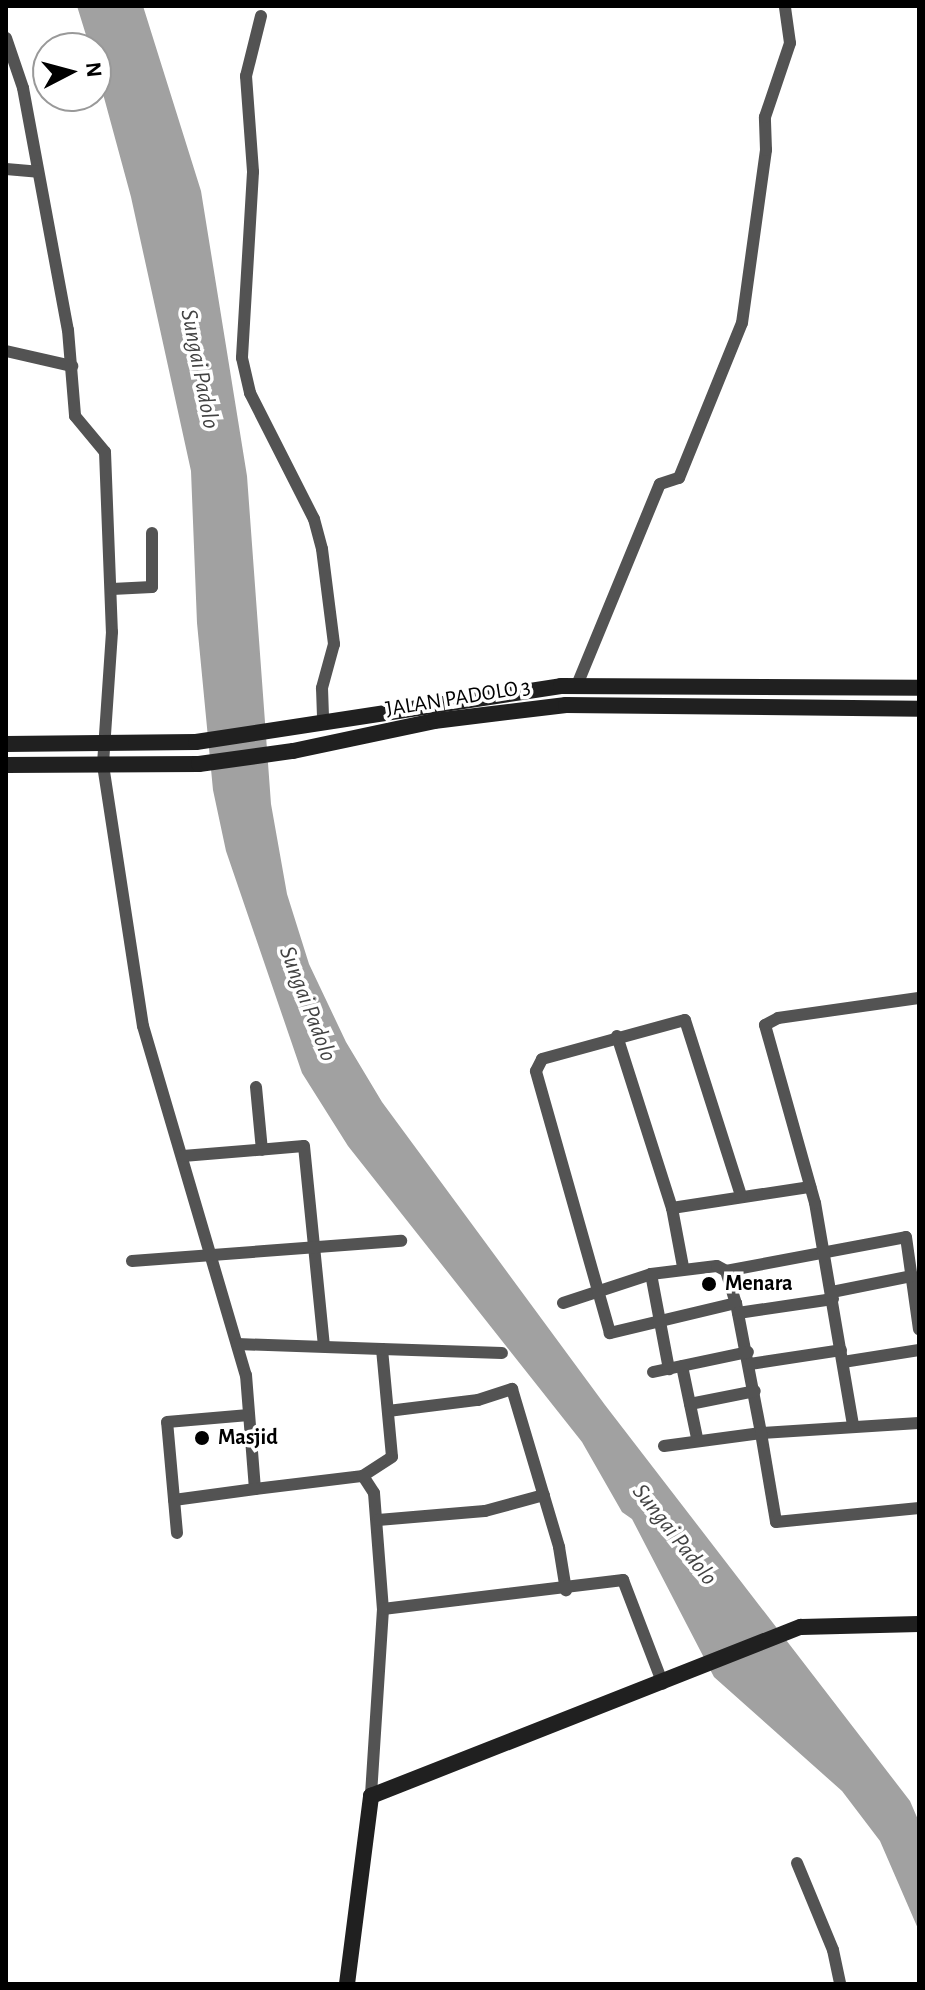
<!DOCTYPE html>
<html>
<head>
<meta charset="utf-8">
<style>
	body { margin:0 }
	#map { position:relative; width:925px; height:1990px; overflow:hidden; background:#fff; font-family:"Alegreya Sans",sans-serif }
	div>[style] { position:absolute }
	[style*='--x'] { left:calc(var(--x)*1px); top:calc(var(--y)*1px); width:calc(var(--w)*1px); rotate:calc(var(--a)*1deg) }
	.water>* { inset:0; background:#a1a1a1 }
	.street>* { height:12px; margin:-6px; padding:0 6px; transform-origin:6px; border-radius:6px; background:#535353 }
	.secondary>* { height:16px; margin:-8px; padding:0 8px; transform-origin:8px; border-radius:8px; background:#202020 }
	.dots>* { width:22px; height:22px; translate:-50% -50%; box-sizing:border-box; border:4px solid #fff; border-radius:50% }
	span { translate:-50% -50%; white-space:nowrap; text-align:center; line-height:1.15; -webkit-text-stroke:7px #fff; paint-order:stroke }
	.street-label { font-size:22px; color:#000 }
	.poi-label { font-size:22px; color:#000; font-weight:700 }
	.left { translate:0 -50%; text-align:left }
	.water-label { font-size:24px; color:#424242; font-style:italic }
	.frame { position:absolute; inset:0; border:8px solid #000; pointer-events:none }
	.north { position:absolute; left:32px; top:32px; width:80px; height:80px; box-sizing:border-box; background:#fff; border:2px solid #999; border-radius:50%; rotate:84deg; font-size:22px; font-weight:700; line-height:32px; text-align:center; color:#000 }
	.north::after { content:''; display:block; margin:auto; width:28px; height:36px; background:#000; clip-path:polygon(50% 0,100% 100%,50% 72%,0 100%) }
</style>
</head>
<body>
<div id="map">
	<div class="water">
		<i style="clip-path:polygon(77px 6px,143px 6px,201px 191px,247px 476px,271px 804px,287px 894px,309px 964px,346px 1042px,382px 1102px,605px 1405px,910px 1801px,919px 1822px,919px 1931px,880px 1841px,842px 1791px,714px 1677px,632px 1519px,622px 1512px,582px 1442px,348px 1146px,302px 1073px,226px 851px,213px 790px,197px 623px,191px 471px,131px 197px,96px 68px,96px 48px,90px 48px)"></i>
	</div>
	<div class="street">
		<i style="--x:261;--y:16;--w:62;--a:104"></i>
		<i style="--x:246;--y:76;--w:96;--a:85.8"></i>
		<i style="--x:253;--y:172;--w:186;--a:93.4"></i>
		<i style="--x:242;--y:358;--w:36;--a:77"></i>
		<i style="--x:250;--y:393;--w:141;--a:63.1"></i>
		<i style="--x:314;--y:519;--w:31;--a:75"></i>
		<i style="--x:322;--y:549;--w:96;--a:82.8"></i>
		<i style="--x:334;--y:644;--w:46;--a:105.3"></i>
		<i style="--x:322;--y:688;--w:35;--a:88"></i>
		<i style="--x:6;--y:38;--w:53;--a:71.2"></i>
		<i style="--x:23;--y:88;--w:246;--a:79.5"></i>
		<i style="--x:68;--y:330;--w:86;--a:85.3"></i>
		<i style="--x:75;--y:416;--w:47;--a:50.2"></i>
		<i style="--x:105;--y:452;--w:180;--a:87.8"></i>
		<i style="--x:112;--y:632;--w:133;--a:93.9"></i>
		<i style="--x:103;--y:765;--w:264;--a:81.3"></i>
		<i style="--x:143;--y:1026;--w:364;--a:73.6"></i>
		<i style="--x:246;--y:1375;--w:114;--a:85.5"></i>
		<i style="--x:255;--y:1489;--w:109;--a:-6.9"></i>
		<i style="--x:363;--y:1476;--w:20;--a:57"></i>
		<i style="--x:374;--y:1493;--w:116;--a:85.6"></i>
		<i style="--x:383;--y:1609;--w:187;--a:93.7"></i>
		<i style="--x:6;--y:169;--w:32;--a:5"></i>
		<i style="--x:6;--y:351;--w:68;--a:12.8"></i>
		<i style="--x:112;--y:589;--w:40;--a:-2.9"></i>
		<i style="--x:152;--y:587;--w:54;--a:-90"></i>
		<i style="--x:577;--y:685;--w:217;--a:-67.6"></i>
		<i style="--x:660;--y:484;--w:20;--a:-18"></i>
		<i style="--x:679;--y:478;--w:167;--a:-67.9"></i>
		<i style="--x:742;--y:323;--w:175;--a:-82.1"></i>
		<i style="--x:766;--y:150;--w:33;--a:-92"></i>
		<i style="--x:765;--y:117;--w:78;--a:-71.3"></i>
		<i style="--x:790;--y:43;--w:37;--a:-98"></i>
		<i style="--x:617;--y:1036;--w:181;--a:72.3"></i>
		<i style="--x:672;--y:1208;--w:60;--a:79.4"></i>
		<i style="--x:256;--y:1087;--w:63;--a:84.6"></i>
		<i style="--x:183;--y:1156;--w:121;--a:-4.7"></i>
		<i style="--x:304;--y:1146;--w:200;--a:84.3"></i>
		<i style="--x:672;--y:1208;--w:140;--a:-8.7"></i>
		<i style="--x:132;--y:1261;--w:270;--a:-4.3"></i>
		<i style="--x:726;--y:1271;--w:183;--a:-10.7"></i>
		<i style="--x:906;--y:1237;--w:93;--a:82"></i>
		<i style="--x:651;--y:1274;--w:97;--a:79.3"></i>
		<i style="--x:832;--y:1292;--w:82;--a:-11.3"></i>
		<i style="--x:563;--y:1303;--w:93;--a:-18.2"></i>
		<i style="--x:651;--y:1274;--w:66;--a:-6.9"></i>
		<i style="--x:717;--y:1266;--w:10;--a:29"></i>
		<i style="--x:726;--y:1271;--w:34;--a:73"></i>
		<i style="--x:736;--y:1303;--w:132;--a:79.1"></i>
		<i style="--x:761;--y:1433;--w:158;--a:-3.6"></i>
		<i style="--x:736;--y:1303;--w:130;--a:166.6"></i>
		<i style="--x:610;--y:1333;--w:272;--a:-105.8"></i>
		<i style="--x:536;--y:1071;--w:13;--a:-63"></i>
		<i style="--x:542;--y:1059;--w:148;--a:-15.3"></i>
		<i style="--x:685;--y:1020;--w:185;--a:72.3"></i>
		<i style="--x:738;--y:1313;--w:96;--a:-8.4"></i>
		<i style="--x:237;--y:1344;--w:145;--a:2"></i>
		<i style="--x:382;--y:1349;--w:108;--a:84.7"></i>
		<i style="--x:392;--y:1457;--w:35;--a:147"></i>
		<i style="--x:382;--y:1349;--w:120;--a:1.9"></i>
		<i style="--x:843;--y:1362;--w:77;--a:-9"></i>
		<i style="--x:750;--y:1364;--w:92;--a:-8.7"></i>
		<i style="--x:682;--y:1366;--w:74;--a:78.2"></i>
		<i style="--x:653;--y:1372;--w:97;--a:-11.9"></i>
		<i style="--x:690;--y:1404;--w:66;--a:-11.3"></i>
		<i style="--x:388;--y:1411;--w:91;--a:-7"></i>
		<i style="--x:478;--y:1400;--w:36;--a:-18"></i>
		<i style="--x:512;--y:1389;--w:165;--a:73.4"></i>
		<i style="--x:559;--y:1547;--w:44;--a:80.8"></i>
		<i style="--x:853;--y:1425;--w:225;--a:-99.7"></i>
		<i style="--x:815;--y:1203;--w:185;--a:-105.7"></i>
		<i style="--x:765;--y:1025;--w:15;--a:-28"></i>
		<i style="--x:778;--y:1018;--w:142;--a:-8.1"></i>
		<i style="--x:664;--y:1446;--w:98;--a:-7.6"></i>
		<i style="--x:761;--y:1433;--w:90;--a:80.4"></i>
		<i style="--x:776;--y:1522;--w:144;--a:-5.6"></i>
		<i style="--x:174;--y:1500;--w:82;--a:-7.7"></i>
		<i style="--x:378;--y:1520;--w:107;--a:-4.8"></i>
		<i style="--x:485;--y:1511;--w:61;--a:-15.2"></i>
		<i style="--x:177;--y:1533;--w:111;--a:-95.1"></i>
		<i style="--x:167;--y:1422;--w:82;--a:-4.9"></i>
		<i style="--x:383;--y:1609;--w:242;--a:-6.9"></i>
		<i style="--x:623;--y:1580;--w:111;--a:69"></i>
		<i style="--x:797;--y:1863;--w:94;--a:67.5"></i>
		<i style="--x:833;--y:1950;--w:35;--a:78"></i>
	</div>
	<div class="secondary">
		<i style="--x:6;--y:744;--w:190;--a:-0.6"></i>
		<i style="--x:196;--y:742;--w:369;--a:-8.7"></i>
		<i style="--x:561;--y:686;--w:358;--a:0.3"></i>
		<i style="--x:6;--y:765;--w:193;--a:-0.3"></i>
		<i style="--x:199;--y:764;--w:95;--a:-7.9"></i>
		<i style="--x:293;--y:751;--w:144;--a:-12"></i>
		<i style="--x:434;--y:721;--w:133;--a:-6.9"></i>
		<i style="--x:566;--y:705;--w:353;--a:0.6"></i>
		<i style="--x:347;--y:1984;--w:190;--a:-82.7"></i>
		<i style="--x:371;--y:1796;--w:462;--a:-21.5"></i>
		<i style="--x:801;--y:1627;--w:118;--a:-1.5"></i>
	</div>
	<div class="dots">
		<i style="left:709px;top:1284px;background:#000"></i>
		<i style="left:202px;top:1438px;background:#000"></i>
	</div>
	<div class="street-label">
		<span style="left:458px;top:698px;rotate:-9deg">JALAN PADOLO 3</span>
	</div>
	<div class="poi-label">
		<span class="left" style="left:725px;top:1284px">Menara</span>
		<span class="left" style="left:218px;top:1438px">Masjid</span>
	</div>
	<div class="water-label">
		<span style="left:199px;top:369px;rotate:79deg">Sungai Padolo</span>
		<span style="left:307px;top:1004px;rotate:69deg">Sungai Padolo</span>
		<span style="left:674px;top:1535px;rotate:52deg">Sungai Padolo</span>
	</div>
	<div class="frame"></div>
	<div class="north">N</div>
</div>
</body>
</html>
